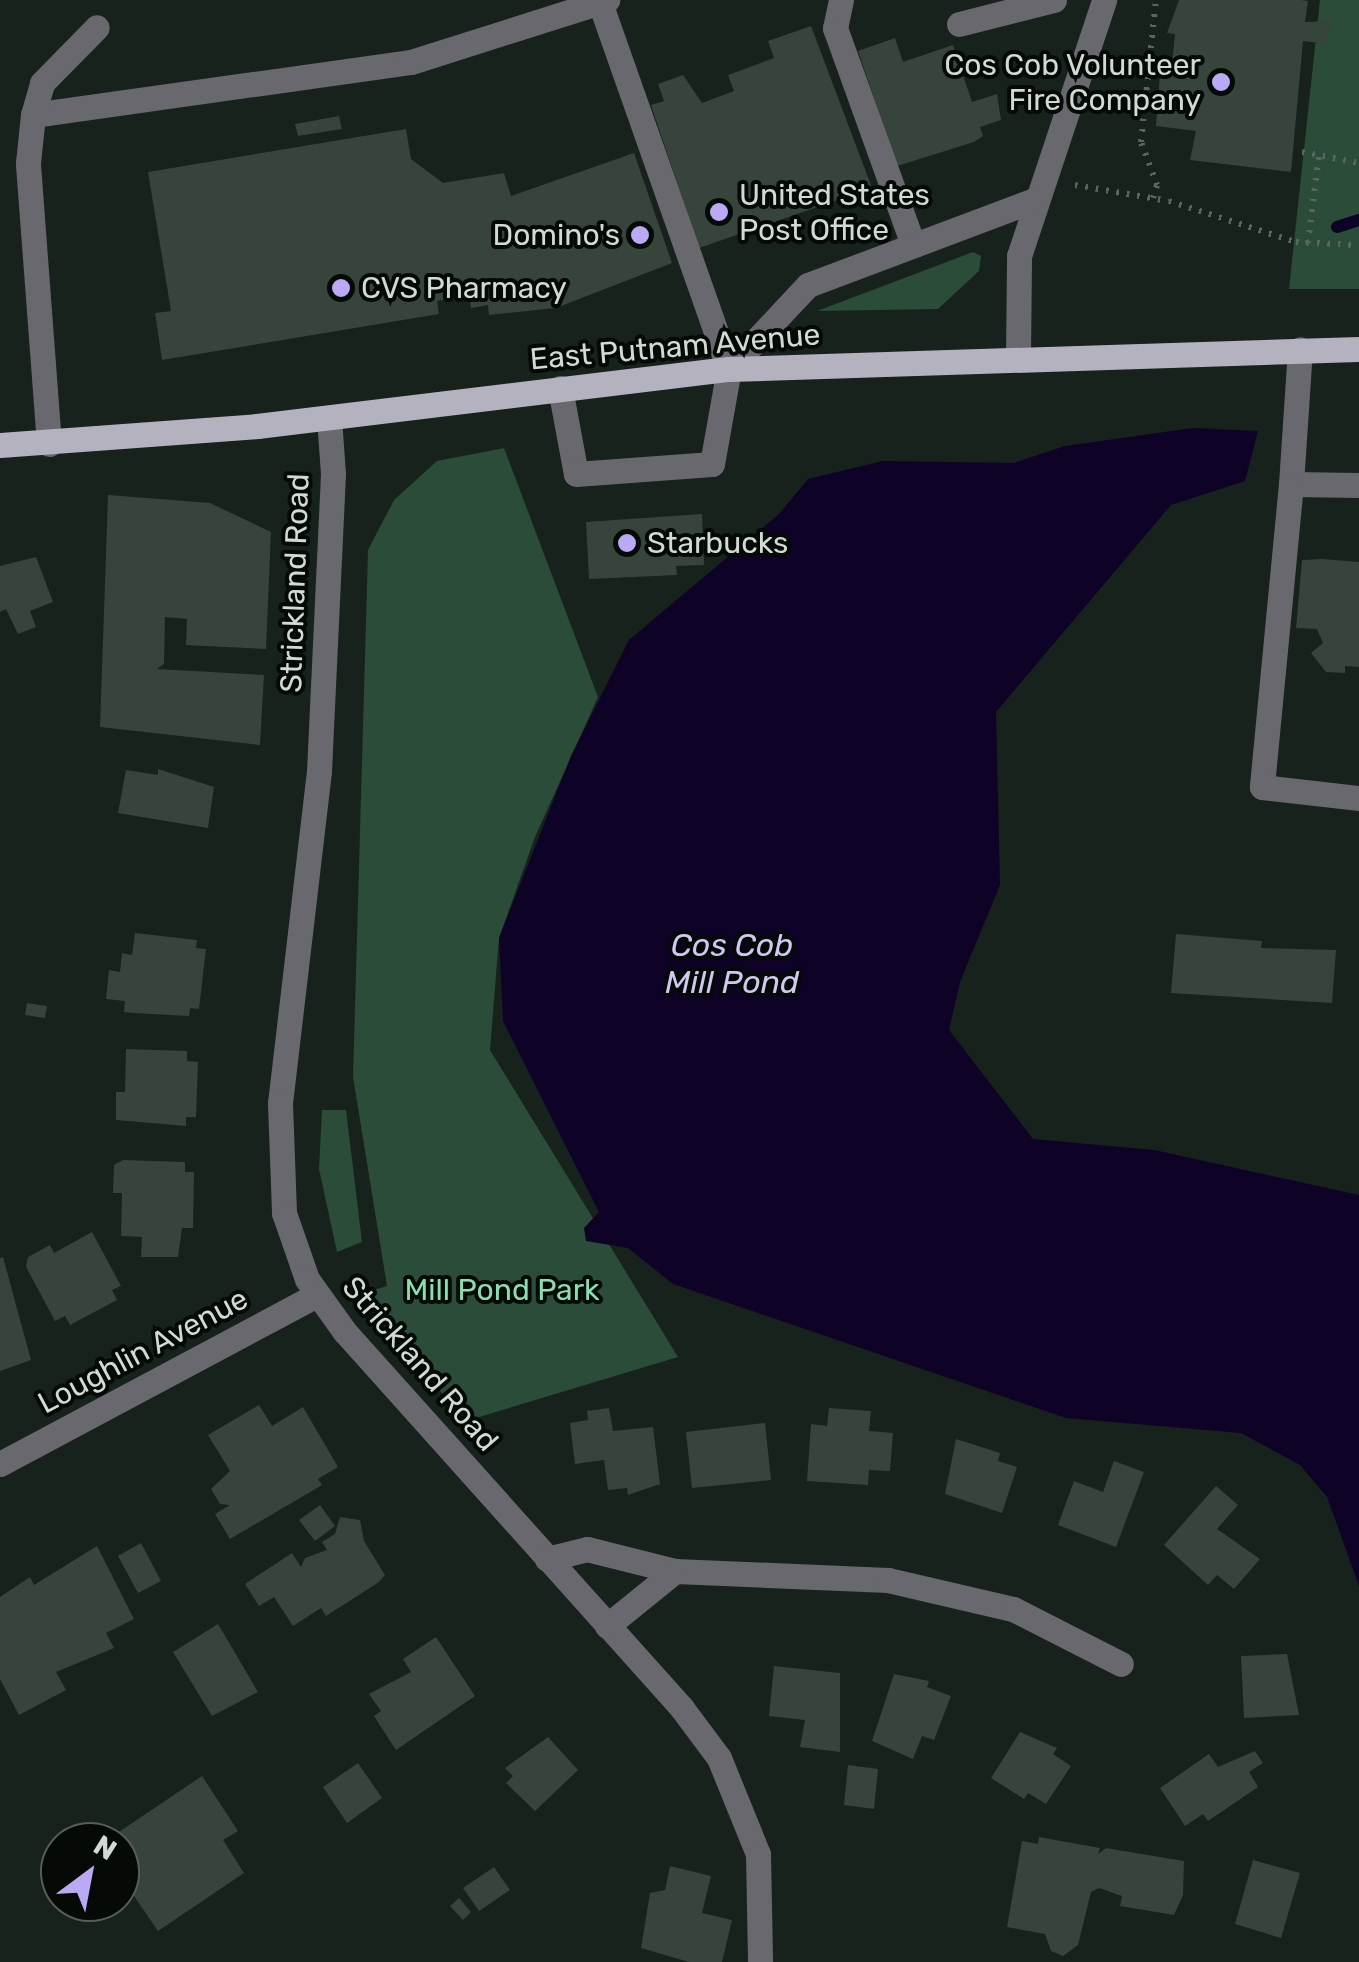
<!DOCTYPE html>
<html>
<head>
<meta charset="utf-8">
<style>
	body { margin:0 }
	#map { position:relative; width:1359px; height:1962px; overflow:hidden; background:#16221b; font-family:Rubik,sans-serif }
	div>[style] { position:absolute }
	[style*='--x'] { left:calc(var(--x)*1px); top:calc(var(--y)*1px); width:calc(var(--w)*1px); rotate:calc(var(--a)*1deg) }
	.green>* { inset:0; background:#2a4c39 }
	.water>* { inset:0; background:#0f0227 }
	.stream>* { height:12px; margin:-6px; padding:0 6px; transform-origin:6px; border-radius:6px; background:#0f0227 }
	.building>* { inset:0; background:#36443c }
	.path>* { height:6px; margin-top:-3px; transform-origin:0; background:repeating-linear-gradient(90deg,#5b655f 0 2.5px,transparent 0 10.5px) }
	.minor>* { height:25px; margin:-12.5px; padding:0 12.5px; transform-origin:12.5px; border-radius:12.5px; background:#69686e }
	.major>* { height:25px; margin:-12.5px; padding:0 12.5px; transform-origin:12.5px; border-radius:12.5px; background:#b4b2bf }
	.dots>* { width:28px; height:28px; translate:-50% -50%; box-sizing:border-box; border:5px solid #050a07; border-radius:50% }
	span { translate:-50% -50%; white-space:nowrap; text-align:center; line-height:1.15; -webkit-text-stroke:8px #050a07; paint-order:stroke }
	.poi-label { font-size:30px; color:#d2dad5 }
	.right { translate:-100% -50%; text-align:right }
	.left { translate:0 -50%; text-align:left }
	.street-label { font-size:30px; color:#d2dad5 }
	.park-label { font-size:30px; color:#8adfb0 }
	.water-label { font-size:32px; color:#cfc7f4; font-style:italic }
	.north { position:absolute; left:40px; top:1822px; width:100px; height:100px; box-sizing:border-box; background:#050a07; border:2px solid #575d59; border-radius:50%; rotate:32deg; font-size:28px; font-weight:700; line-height:40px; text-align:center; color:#d2dad5 }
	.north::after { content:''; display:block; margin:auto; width:35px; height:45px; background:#baaaf6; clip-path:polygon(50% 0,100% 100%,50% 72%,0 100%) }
</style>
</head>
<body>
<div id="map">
	<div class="green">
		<i style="clip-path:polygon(1320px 0,1359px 0,1359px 289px,1289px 289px)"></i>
		<i style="clip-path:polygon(973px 252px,981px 256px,979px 271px,938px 309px,817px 311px)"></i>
		<i style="clip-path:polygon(504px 448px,598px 697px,535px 837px,499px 938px,490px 1050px,678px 1357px,466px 1421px,357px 1295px,387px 1286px,353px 1077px,368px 550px,394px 500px,437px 461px)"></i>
		<i style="clip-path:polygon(322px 1110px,346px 1110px,362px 1242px,337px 1252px,319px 1169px)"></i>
	</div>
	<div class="water">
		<i style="clip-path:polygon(1193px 428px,1258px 431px,1245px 481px,1171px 505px,996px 712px,1000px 885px,960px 982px,949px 1030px,1033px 1139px,1154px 1150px,1359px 1195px,1359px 1586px,1327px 1497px,1300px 1465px,1241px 1433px,1066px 1418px,673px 1284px,628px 1248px,586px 1241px,584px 1228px,599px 1212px,503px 1021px,499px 938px,571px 756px,629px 640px,780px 513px,808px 479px,883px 461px,1014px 463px,1065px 446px)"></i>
	</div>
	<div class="stream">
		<i style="--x:1337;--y:227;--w:23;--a:-18"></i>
	</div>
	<div class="building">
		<i style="clip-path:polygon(1179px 0,1301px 0,1308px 1px,1305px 22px,1331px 21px,1328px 44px,1303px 41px,1291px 172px,1190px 160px,1196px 131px,1156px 126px,1161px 62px,1172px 64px,1175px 34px,1167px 33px)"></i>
		<i style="clip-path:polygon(811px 26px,872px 188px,699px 248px,651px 105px,664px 101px,658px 84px,683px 75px,702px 103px,734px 91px,728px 75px,774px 58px,768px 41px)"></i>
		<i style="clip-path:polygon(895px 38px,903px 62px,953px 45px,972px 102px,997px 94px,1001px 120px,980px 127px,983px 136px,974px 142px,897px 166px,858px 51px)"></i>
		<i style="clip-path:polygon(339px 116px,342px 129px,298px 136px,295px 124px)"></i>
		<i style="clip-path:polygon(406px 129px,411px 159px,443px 183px,504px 173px,511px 196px,634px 153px,672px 263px,556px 308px,489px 315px,488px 305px,471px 308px,469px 295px,437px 301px,439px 314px,162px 360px,155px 313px,171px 311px,148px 172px)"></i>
		<i style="clip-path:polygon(108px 495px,210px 503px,271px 532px,266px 649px,186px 645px,187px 619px,165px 617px,164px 664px,157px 669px,264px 675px,260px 745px,100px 727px)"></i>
		<i style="clip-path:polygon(702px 514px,704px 565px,676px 566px,677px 575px,589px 579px,586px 522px)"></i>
		<i style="clip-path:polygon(36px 557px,53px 602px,30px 611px,36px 627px,18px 634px,6px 609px,0 612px,0 566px)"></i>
		<i style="clip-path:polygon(1322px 559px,1359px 562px,1359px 667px,1345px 666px,1345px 673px,1326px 672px,1311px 653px,1323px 643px,1317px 629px,1296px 628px,1302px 560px)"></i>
		<i style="clip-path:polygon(158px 769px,214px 787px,208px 828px,118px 813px,126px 770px,158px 775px)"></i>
		<i style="clip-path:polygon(135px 933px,197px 940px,196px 948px,206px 949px,199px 1009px,190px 1008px,189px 1016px,133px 1013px,124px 1012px,125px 1001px,106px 999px,109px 970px,120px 972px,122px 953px,132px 955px)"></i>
		<i style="clip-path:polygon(1176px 934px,1262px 941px,1261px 948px,1336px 950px,1332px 1003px,1171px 993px)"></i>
		<i style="clip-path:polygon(27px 1003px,47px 1006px,45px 1018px,25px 1015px)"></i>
		<i style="clip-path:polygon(126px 1049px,187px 1051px,187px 1061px,198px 1062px,196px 1117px,186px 1117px,186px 1126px,116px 1120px,116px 1092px,125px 1092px)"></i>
		<i style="clip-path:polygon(123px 1160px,185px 1162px,185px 1172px,194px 1172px,193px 1228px,182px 1228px,178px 1257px,141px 1257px,142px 1237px,121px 1236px,122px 1193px,113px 1193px,114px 1165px)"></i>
		<i style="clip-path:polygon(92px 1232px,121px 1286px,112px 1290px,117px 1300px,70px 1325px,65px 1316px,55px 1321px,26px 1267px,28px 1257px,50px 1245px,54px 1253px)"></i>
		<i style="clip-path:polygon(3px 1257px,31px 1360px,0 1371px,0 1258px)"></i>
		<i style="clip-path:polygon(259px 1405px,272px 1426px,303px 1407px,338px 1467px,318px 1479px,322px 1485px,230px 1539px,215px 1514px,230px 1505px,220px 1504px,211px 1489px,230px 1471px,208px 1435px)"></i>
		<i style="clip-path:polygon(609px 1408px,613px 1431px,653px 1427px,660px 1484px,628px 1495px,627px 1488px,608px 1490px,604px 1460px,575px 1464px,570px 1423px,588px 1420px,587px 1411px)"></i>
		<i style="clip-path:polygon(829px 1408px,871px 1411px,869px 1431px,893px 1433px,890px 1471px,869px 1470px,868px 1485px,807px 1481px,811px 1424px,827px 1426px)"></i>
		<i style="clip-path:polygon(765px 1423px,771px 1480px,692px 1488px,686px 1432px)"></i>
		<i style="clip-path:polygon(956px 1439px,1000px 1453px,998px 1461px,1017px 1467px,1002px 1513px,945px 1494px)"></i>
		<i style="clip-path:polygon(1114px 1461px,1144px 1472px,1116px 1547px,1058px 1525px,1074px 1481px,1103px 1492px)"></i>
		<i style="clip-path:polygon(1216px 1486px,1238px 1505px,1217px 1529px,1260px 1559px,1234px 1589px,1217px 1575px,1208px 1585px,1164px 1545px)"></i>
		<i style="clip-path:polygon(320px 1505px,335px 1526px,315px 1541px,299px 1520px)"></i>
		<i style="clip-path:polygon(340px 1517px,360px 1520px,364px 1541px,385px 1575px,379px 1582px,326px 1616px,321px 1608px,293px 1626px,274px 1597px,259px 1606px,245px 1584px,292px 1553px,301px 1567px,305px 1558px,327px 1550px,322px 1542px,335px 1534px)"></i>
		<i style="clip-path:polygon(141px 1543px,161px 1581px,138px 1593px,118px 1556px)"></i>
		<i style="clip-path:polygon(97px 1546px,134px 1619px,106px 1633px,114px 1648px,56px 1672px,66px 1690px,19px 1715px,0 1679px,0 1597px,30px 1577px,34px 1585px)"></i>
		<i style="clip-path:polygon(218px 1624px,258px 1692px,212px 1716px,173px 1652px)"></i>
		<i style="clip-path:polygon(436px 1637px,475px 1696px,396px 1750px,374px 1716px,381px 1711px,369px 1694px,411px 1672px,403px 1659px)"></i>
		<i style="clip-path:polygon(1287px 1654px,1299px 1715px,1244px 1718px,1241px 1656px)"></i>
		<i style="clip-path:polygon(774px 1666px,840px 1673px,840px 1752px,800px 1747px,805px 1720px,769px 1716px)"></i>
		<i style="clip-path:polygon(894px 1674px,929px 1681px,927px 1687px,951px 1696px,934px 1740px,922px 1736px,913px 1759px,872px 1741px)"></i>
		<i style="clip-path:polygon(1020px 1732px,1057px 1748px,1053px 1754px,1071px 1766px,1046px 1804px,1028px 1793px,1024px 1799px,991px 1778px)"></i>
		<i style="clip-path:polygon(548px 1737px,578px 1770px,535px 1811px,506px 1783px,513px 1776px,505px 1768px)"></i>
		<i style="clip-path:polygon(1255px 1751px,1263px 1763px,1249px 1772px,1258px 1787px,1208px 1821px,1203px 1814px,1185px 1826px,1160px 1788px,1209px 1754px,1218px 1767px)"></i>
		<i style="clip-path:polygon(358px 1763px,382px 1798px,347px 1823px,323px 1787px)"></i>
		<i style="clip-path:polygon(848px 1765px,878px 1769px,874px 1809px,844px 1805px)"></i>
		<i style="clip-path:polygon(202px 1776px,238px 1831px,223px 1840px,244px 1873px,158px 1931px,121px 1877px,131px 1870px,120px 1842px,110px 1838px)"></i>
		<i style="clip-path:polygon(1039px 1837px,1100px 1848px,1098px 1854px,1106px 1848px,1184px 1861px,1183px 1895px,1174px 1915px,1120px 1906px,1122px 1896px,1099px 1888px,1091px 1892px,1078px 1945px,1063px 1956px,1051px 1951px,1045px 1934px,1007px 1927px,1022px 1841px,1038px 1844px)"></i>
		<i style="clip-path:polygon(1253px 1860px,1300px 1873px,1281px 1938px,1235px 1924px)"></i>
		<i style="clip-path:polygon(670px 1866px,711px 1876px,702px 1913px,732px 1920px,722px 1962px,689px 1962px,641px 1948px,650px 1893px,665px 1890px)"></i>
		<i style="clip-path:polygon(494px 1867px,510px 1890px,479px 1911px,463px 1888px)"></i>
		<i style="clip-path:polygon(459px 1898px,471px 1912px,463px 1920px,450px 1906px)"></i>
	</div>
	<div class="path">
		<i style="--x:1302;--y:152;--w:58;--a:10.9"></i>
		<i style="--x:1075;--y:185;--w:95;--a:9.7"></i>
		<i style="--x:1169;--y:201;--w:133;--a:17.9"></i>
		<i style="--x:1296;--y:242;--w:63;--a:2.7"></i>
		<i style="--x:1153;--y:198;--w:14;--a:-73"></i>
		<i style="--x:1157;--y:185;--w:46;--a:-110.4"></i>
		<i style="--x:1141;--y:142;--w:143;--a:-84"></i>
		<i style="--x:1308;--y:243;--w:89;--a:-82.9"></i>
	</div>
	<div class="minor">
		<i style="--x:841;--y:0;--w:29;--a:102"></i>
		<i style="--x:835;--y:28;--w:231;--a:70.2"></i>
		<i style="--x:959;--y:24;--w:98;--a:-14.2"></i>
		<i style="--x:33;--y:115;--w:382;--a:-8"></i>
		<i style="--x:411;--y:62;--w:206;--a:-17.6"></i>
		<i style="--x:1018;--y:356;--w:100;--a:-89.4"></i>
		<i style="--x:1019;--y:256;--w:270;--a:-71.6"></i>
		<i style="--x:729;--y:369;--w:115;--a:-46.8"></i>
		<i style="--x:808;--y:285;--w:239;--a:-20.6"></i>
		<i style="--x:560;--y:388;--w:87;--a:79.5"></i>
		<i style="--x:576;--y:474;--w:136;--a:-4.2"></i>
		<i style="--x:712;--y:464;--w:97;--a:-79.9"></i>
		<i style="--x:729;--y:369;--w:388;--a:-109.4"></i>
		<i style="--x:329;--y:418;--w:56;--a:85.9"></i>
		<i style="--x:333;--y:474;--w:297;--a:92.7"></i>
		<i style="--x:319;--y:771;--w:334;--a:96.7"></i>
		<i style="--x:280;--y:1103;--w:110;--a:87.9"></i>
		<i style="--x:284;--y:1213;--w:70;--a:70.8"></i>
		<i style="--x:307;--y:1279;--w:65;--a:54.4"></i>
		<i style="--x:345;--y:1332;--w:504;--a:48.14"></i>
		<i style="--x:681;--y:1707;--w:64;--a:53.3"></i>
		<i style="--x:719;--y:1758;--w:104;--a:67.9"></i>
		<i style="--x:758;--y:1854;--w:108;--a:88.9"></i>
		<i style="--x:49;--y:444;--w:282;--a:-94.3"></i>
		<i style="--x:28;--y:163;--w:48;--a:-84.1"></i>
		<i style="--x:33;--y:115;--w:33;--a:-74"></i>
		<i style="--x:42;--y:83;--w:78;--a:-45.5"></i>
		<i style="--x:1291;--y:484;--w:135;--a:-86.2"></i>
		<i style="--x:1359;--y:485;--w:68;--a:-179.2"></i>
		<i style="--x:1291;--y:484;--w:304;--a:95.5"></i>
		<i style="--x:1262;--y:787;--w:98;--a:6.5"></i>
		<i style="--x:0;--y:1464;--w:358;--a:-28.1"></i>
		<i style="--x:547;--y:1559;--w:41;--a:-14"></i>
		<i style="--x:587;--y:1549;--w:91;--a:14"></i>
		<i style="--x:675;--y:1571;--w:213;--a:2.4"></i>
		<i style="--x:888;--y:1580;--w:128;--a:13.1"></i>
		<i style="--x:1013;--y:1609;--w:121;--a:27"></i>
		<i style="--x:607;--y:1626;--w:87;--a:-39"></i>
	</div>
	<div class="major">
		<i style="--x:0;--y:445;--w:258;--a:-4.2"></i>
		<i style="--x:257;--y:426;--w:475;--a:-6.9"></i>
		<i style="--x:729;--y:369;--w:630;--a:-1.82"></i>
	</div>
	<div class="dots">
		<i style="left:1221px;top:82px;background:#baaaf6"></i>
		<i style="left:719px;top:212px;background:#baaaf6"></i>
		<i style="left:640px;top:235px;background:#baaaf6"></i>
		<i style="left:341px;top:288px;background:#baaaf6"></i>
		<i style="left:627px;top:543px;background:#baaaf6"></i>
	</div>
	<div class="poi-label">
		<span class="right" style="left:1201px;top:82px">Cos Cob Volunteer<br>Fire Company</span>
		<span class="left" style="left:739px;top:212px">United States<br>Post Office</span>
		<span class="right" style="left:620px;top:235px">Domino's</span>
		<span class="left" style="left:361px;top:288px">CVS Pharmacy</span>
		<span class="left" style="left:647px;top:543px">Starbucks</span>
	</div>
	<div class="street-label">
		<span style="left:675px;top:347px;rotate:-5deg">East Putnam Avenue</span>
		<span style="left:295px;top:583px;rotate:-88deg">Strickland Road</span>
		<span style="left:143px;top:1351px;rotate:-28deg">Loughlin Avenue</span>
		<span style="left:420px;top:1364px;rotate:49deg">Strickland Road</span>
	</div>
	<div class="park-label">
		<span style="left:502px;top:1290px">Mill Pond Park</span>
	</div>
	<div class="water-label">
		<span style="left:732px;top:964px">Cos Cob<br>Mill Pond</span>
	</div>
	<div class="north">N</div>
</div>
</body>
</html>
